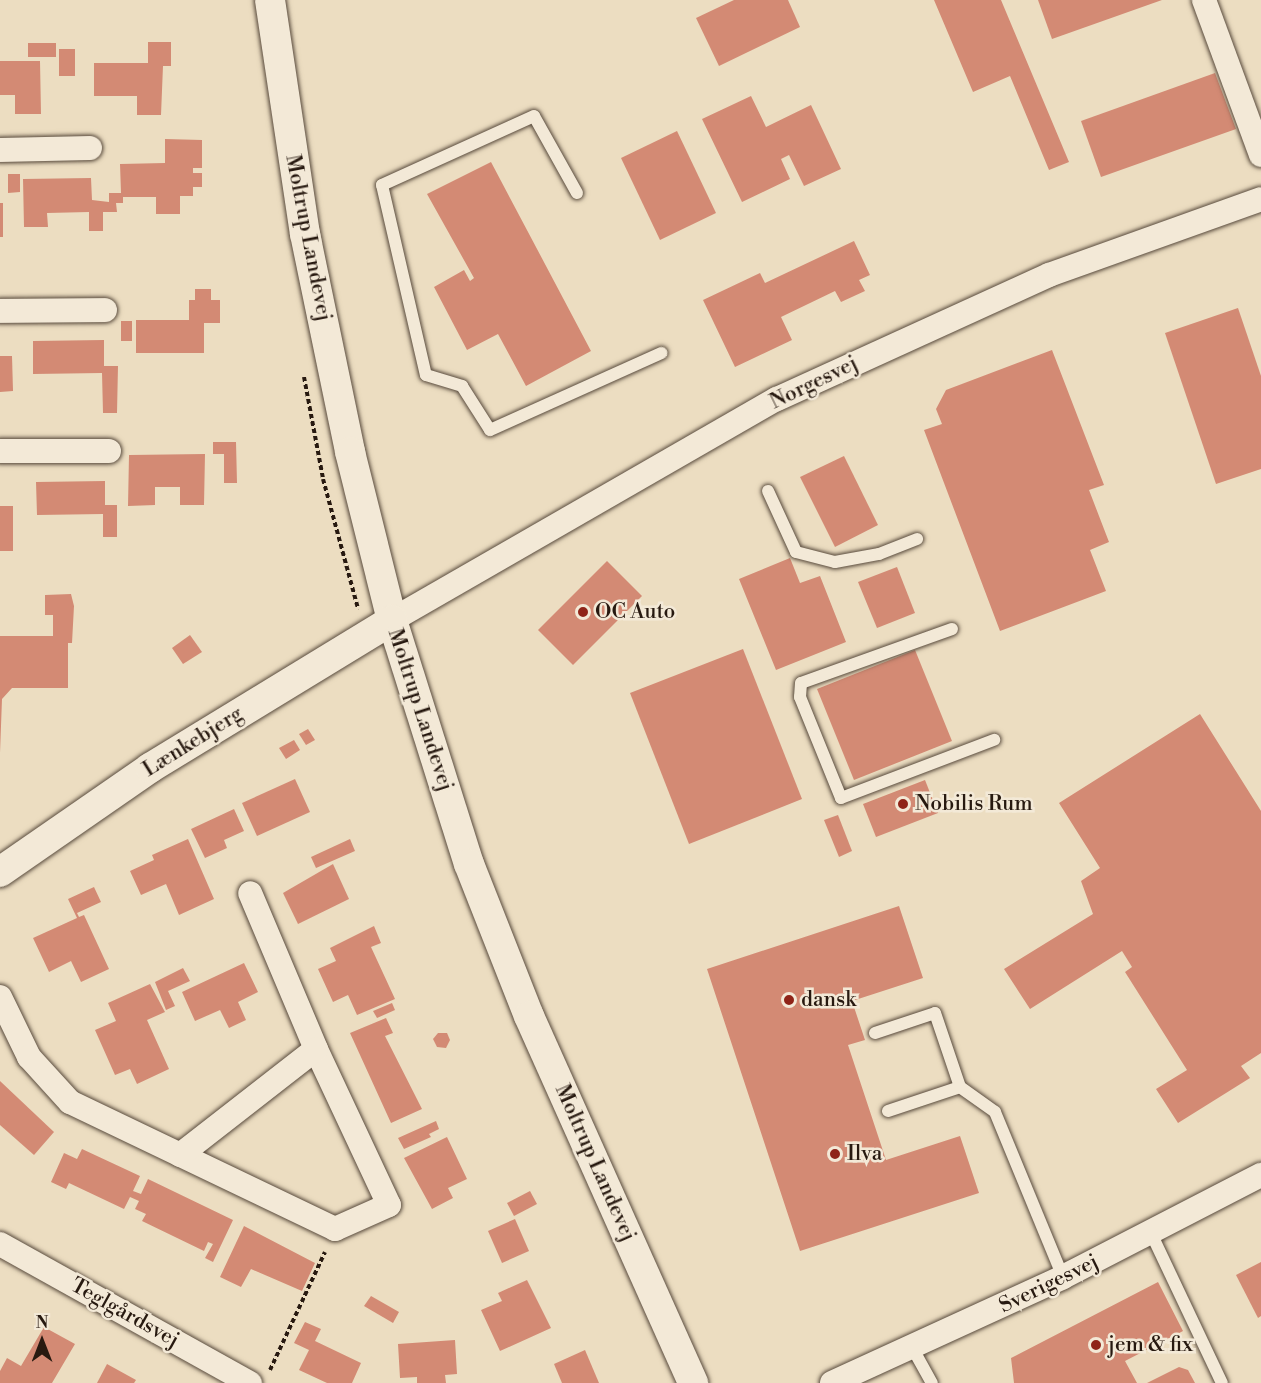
<!DOCTYPE html>
<html>
<head>
<meta charset="utf-8">
<style>
	body { margin:0 }
	#map { position:relative; width:1261px; height:1383px; overflow:hidden; background:#ecddc1; font-family:"Libre Bodoni",serif }
	div>[style] { position:absolute }
	[style*='--x'] { left:calc(var(--x)*1px); top:calc(var(--y)*1px); width:calc(var(--w)*1px); rotate:calc(var(--a)*1deg) }
	.building>* { inset:0; background:#d38a74 }
	.path>* { height:4px; margin-top:-2px; transform-origin:0; background:repeating-linear-gradient(90deg,#271910 0 4.5px,transparent 0 7.5px) }
	.roads { filter:drop-shadow(0 0 2px #584a3c) drop-shadow(0 0 2px #584a3c) }
	.service>* { height:12px; margin:-6px; padding:0 6px; transform-origin:6px; border-radius:6px; background:#f3e9d7 }
	.minor>* { height:24px; margin:-12px; padding:0 12px; transform-origin:12px; border-radius:12px; background:#f3e9d7 }
	.tertiary>* { height:30px; margin:-15px; padding:0 15px; transform-origin:15px; border-radius:15px; background:#f3e9d7 }
	.dots>* { width:16px; height:16px; translate:-50% -50%; box-sizing:border-box; border:3px solid #f3e9d7; border-radius:50% }
	span { translate:-50% -50%; white-space:nowrap; text-align:center; line-height:1.15; -webkit-text-stroke:5px #f3e9d7; paint-order:stroke }
	.street-label { font-size:21px; color:#271910 }
	.poi-label { font-size:21px; color:#271910 }
	.left { translate:0 -50%; text-align:left }
	.north { position:absolute; left:12px; top:1311px; width:60px; height:60px; -webkit-text-stroke:4px #f3e9d7; paint-order:stroke; rotate:0deg; font-size:16px; font-weight:700; line-height:24px; text-align:center; color:#271910 }
	.north::after { content:''; display:block; margin:auto; width:21px; height:27px; background:#271910; clip-path:polygon(50% 0,100% 100%,50% 72%,0 100%) }
</style>
</head>
<body>
<div id="map">
	<div class="building">
		<i style="clip-path:polygon(734px 0,788px 0,800px 27px,719px 66px,696px 18px)"></i>
		<i style="clip-path:polygon(934px 0,1001px 0,1069px 162px,1049px 170px,1010px 76px,973px 92px)"></i>
		<i style="clip-path:polygon(1038px 0,1162px 0,1052px 39px)"></i>
		<i style="clip-path:polygon(148px 42px,171px 42px,171px 66px,163px 66px,161px 115px,137px 115px,137px 96px,94px 96px,94px 63px,148px 63px)"></i>
		<i style="clip-path:polygon(28px 43px,56px 43px,56px 57px,28px 57px)"></i>
		<i style="clip-path:polygon(59px 49px,75px 49px,75px 76px,59px 76px)"></i>
		<i style="clip-path:polygon(0 61px,40px 61px,41px 114px,15px 114px,15px 95px,0 95px)"></i>
		<i style="clip-path:polygon(1215px 73px,1236px 129px,1101px 177px,1081px 121px)"></i>
		<i style="clip-path:polygon(751px 96px,766px 127px,811px 105px,841px 169px,804px 186px,789px 155px,781px 159px,790px 179px,742px 202px,702px 119px)"></i>
		<i style="clip-path:polygon(677px 131px,716px 213px,660px 240px,621px 158px)"></i>
		<i style="clip-path:polygon(165px 139px,202px 140px,202px 168px,193px 168px,193px 173px,202px 173px,202px 187px,193px 187px,193px 196px,180px 196px,180px 214px,156px 214px,156px 197px,123px 197px,123px 203px,116px 203px,117px 212px,103px 212px,103px 231px,89px 231px,89px 212px,47px 213px,48px 227px,24px 227px,23px 179px,91px 178px,92px 200px,109px 202px,109px 193px,121px 193px,120px 164px,165px 163px)"></i>
		<i style="clip-path:polygon(491px 162px,591px 351px,526px 386px,498px 334px,467px 350px,434px 287px,464px 270px,470px 281px,474px 278px,427px 194px)"></i>
		<i style="clip-path:polygon(8px 174px,20px 174px,20px 192px,8px 193px)"></i>
		<i style="clip-path:polygon(0 203px,3px 203px,3px 237px,0 237px)"></i>
		<i style="clip-path:polygon(854px 241px,870px 275px,859px 280px,865px 291px,841px 302px,835px 291px,781px 317px,792px 340px,735px 367px,703px 300px,760px 273px,765px 283px)"></i>
		<i style="clip-path:polygon(195px 289px,211px 289px,211px 300px,220px 300px,220px 323px,204px 323px,204px 353px,136px 353px,136px 320px,189px 320px,189px 300px,195px 300px)"></i>
		<i style="clip-path:polygon(1238px 308px,1261px 376px,1261px 469px,1216px 484px,1165px 333px)"></i>
		<i style="clip-path:polygon(121px 321px,132px 321px,132px 341px,121px 341px)"></i>
		<i style="clip-path:polygon(104px 340px,104px 366px,118px 366px,117px 413px,103px 413px,102px 373px,33px 374px,33px 341px)"></i>
		<i style="clip-path:polygon(1052px 350px,1104px 485px,1089px 490px,1109px 542px,1090px 550px,1106px 591px,1000px 631px,924px 430px,942px 424px,936px 409px,946px 390px)"></i>
		<i style="clip-path:polygon(0 356px,12px 356px,13px 391px,0 392px)"></i>
		<i style="clip-path:polygon(213px 442px,236px 442px,237px 483px,224px 483px,224px 454px,213px 454px)"></i>
		<i style="clip-path:polygon(205px 454px,204px 505px,180px 505px,180px 487px,155px 487px,155px 505px,128px 506px,129px 455px)"></i>
		<i style="clip-path:polygon(844px 456px,878px 525px,835px 547px,800px 477px)"></i>
		<i style="clip-path:polygon(105px 481px,105px 505px,117px 505px,117px 537px,103px 537px,103px 514px,37px 515px,36px 482px)"></i>
		<i style="clip-path:polygon(0 506px,13px 506px,13px 551px,0 551px)"></i>
		<i style="clip-path:polygon(790px 558px,800px 583px,820px 576px,846px 642px,776px 670px,739px 579px)"></i>
		<i style="clip-path:polygon(607px 561px,642px 596px,573px 665px,538px 630px)"></i>
		<i style="clip-path:polygon(897px 567px,915px 613px,877px 628px,858px 582px)"></i>
		<i style="clip-path:polygon(71px 594px,74px 606px,72px 643px,68px 643px,68px 688px,12px 688px,2px 699px,0 753px,0 636px,53px 636px,53px 615px,45px 615px,45px 595px)"></i>
		<i style="clip-path:polygon(190px 635px,202px 652px,183px 664px,172px 648px)"></i>
		<i style="clip-path:polygon(743px 649px,802px 799px,689px 844px,630px 693px)"></i>
		<i style="clip-path:polygon(915px 650px,952px 741px,854px 780px,817px 689px)"></i>
		<i style="clip-path:polygon(1200px 714px,1261px 811px,1261px 1053px,1241px 1066px,1250px 1078px,1178px 1123px,1156px 1089px,1187px 1070px,1125px 972px,1132px 967px,1122px 951px,1030px 1009px,1004px 969px,1093px 914px,1081px 881px,1100px 868px,1059px 803px)"></i>
		<i style="clip-path:polygon(308px 729px,315px 740px,306px 745px,299px 734px)"></i>
		<i style="clip-path:polygon(294px 740px,300px 750px,286px 759px,279px 748px)"></i>
		<i style="clip-path:polygon(295px 779px,310px 812px,257px 836px,242px 803px)"></i>
		<i style="clip-path:polygon(925px 780px,938px 813px,876px 837px,863px 804px)"></i>
		<i style="clip-path:polygon(234px 809px,244px 831px,224px 840px,227px 848px,205px 858px,191px 829px)"></i>
		<i style="clip-path:polygon(838px 815px,852px 851px,839px 857px,824px 820px)"></i>
		<i style="clip-path:polygon(188px 839px,214px 899px,179px 915px,166px 884px,141px 895px,130px 871px,154px 860px,152px 855px)"></i>
		<i style="clip-path:polygon(350px 839px,355px 851px,316px 868px,311px 857px)"></i>
		<i style="clip-path:polygon(333px 864px,349px 899px,298px 924px,283px 893px)"></i>
		<i style="clip-path:polygon(94px 887px,101px 902px,77px 913px,79px 917px,84px 915px,109px 969px,81px 982px,71px 961px,49px 972px,33px 938px,77px 918px,68px 899px)"></i>
		<i style="clip-path:polygon(899px 906px,923px 978px,852px 1001px,865px 1040px,848px 1045px,886px 1160px,960px 1136px,979px 1193px,800px 1251px,707px 969px)"></i>
		<i style="clip-path:polygon(374px 926px,381px 943px,371px 947px,395px 999px,357px 1015px,348px 995px,333px 1002px,318px 969px,336px 961px,330px 948px)"></i>
		<i style="clip-path:polygon(244px 963px,258px 992px,238px 1002px,246px 1020px,229px 1028px,220px 1010px,195px 1021px,182px 992px)"></i>
		<i style="clip-path:polygon(183px 968px,190px 981px,168px 991px,175px 1006px,166px 1010px,155px 982px)"></i>
		<i style="clip-path:polygon(150px 984px,165px 1012px,147px 1020px,169px 1069px,137px 1084px,130px 1069px,115px 1075px,95px 1030px,116px 1021px,108px 1003px)"></i>
		<i style="clip-path:polygon(392px 1003px,395px 1010px,377px 1018px,373px 1011px)"></i>
		<i style="clip-path:polygon(386px 1018px,393px 1033px,385px 1036px,422px 1109px,391px 1123px,350px 1033px)"></i>
		<i style="clip-path:polygon(438px 1033px,447px 1033px,450px 1040px,446px 1048px,437px 1047px,433px 1039px)"></i>
		<i style="clip-path:polygon(0 1081px,54px 1132px,34px 1155px,0 1125px)"></i>
		<i style="clip-path:polygon(436px 1121px,439px 1129px,429px 1134px,431px 1137px,404px 1149px,398px 1138px)"></i>
		<i style="clip-path:polygon(447px 1137px,467px 1179px,448px 1188px,453px 1198px,432px 1209px,404px 1158px)"></i>
		<i style="clip-path:polygon(82px 1149px,140px 1176px,133px 1191px,141px 1194px,148px 1179px,233px 1220px,213px 1262px,205px 1258px,213px 1244px,208px 1242px,204px 1251px,142px 1221px,146px 1214px,135px 1209px,139px 1201px,130px 1197px,124px 1209px,69px 1183px,66px 1189px,51px 1182px,64px 1153px,77px 1159px)"></i>
		<i style="clip-path:polygon(530px 1191px,537px 1204px,514px 1216px,507px 1203px)"></i>
		<i style="clip-path:polygon(515px 1219px,529px 1251px,502px 1263px,488px 1231px)"></i>
		<i style="clip-path:polygon(244px 1226px,315px 1263px,302px 1291px,251px 1269px,241px 1287px,220px 1277px)"></i>
		<i style="clip-path:polygon(1261px 1262px,1261px 1316px,1258px 1318px,1236px 1275px)"></i>
		<i style="clip-path:polygon(527px 1280px,551px 1328px,500px 1351px,481px 1310px,502px 1301px,498px 1293px)"></i>
		<i style="clip-path:polygon(1158px 1282px,1183px 1331px,1125px 1361px,1137px 1383px,1014px 1383px,1011px 1358px)"></i>
		<i style="clip-path:polygon(371px 1296px,399px 1312px,393px 1323px,364px 1306px)"></i>
		<i style="clip-path:polygon(305px 1322px,321px 1329px,315px 1341px,361px 1363px,352px 1383px,327px 1383px,299px 1370px,309px 1350px,294px 1343px)"></i>
		<i style="clip-path:polygon(44px 1327px,75px 1344px,52px 1383px,0 1383px,0 1371px,7px 1358px,21px 1366px)"></i>
		<i style="clip-path:polygon(455px 1340px,457px 1374px,445px 1375px,446px 1383px,417px 1383px,417px 1377px,400px 1378px,398px 1344px)"></i>
		<i style="clip-path:polygon(585px 1350px,599px 1383px,562px 1383px,554px 1364px)"></i>
		<i style="clip-path:polygon(107px 1364px,136px 1380px,134px 1383px,97px 1383px)"></i>
		<i style="clip-path:polygon(1179px 1367px,1188px 1370px,1195px 1383px,1147px 1383px)"></i>
	</div>
	<div class="path">
		<i style="--x:304;--y:377;--w:104;--a:79.4"></i>
		<i style="--x:323;--y:479;--w:135;--a:74.9"></i>
		<i style="--x:270;--y:1370;--w:130;--a:-65"></i>
	</div>
	<div class="roads">
		<div class="service">
			<i style="--x:577;--y:193;--w:88;--a:-119.2"></i>
			<i style="--x:534;--y:116;--w:167;--a:155.6"></i>
			<i style="--x:382;--y:185;--w:195;--a:77"></i>
			<i style="--x:426;--y:375;--w:38;--a:17"></i>
			<i style="--x:462;--y:386;--w:52;--a:57.5"></i>
			<i style="--x:490;--y:430;--w:188;--a:-24.2"></i>
			<i style="--x:768;--y:491;--w:67;--a:65.3"></i>
			<i style="--x:796;--y:552;--w:40;--a:14.4"></i>
			<i style="--x:835;--y:562;--w:45;--a:-10.3"></i>
			<i style="--x:879;--y:554;--w:41;--a:-21.5"></i>
			<i style="--x:952;--y:629;--w:160;--a:160.3"></i>
			<i style="--x:801;--y:683;--w:14;--a:94"></i>
			<i style="--x:800;--y:697;--w:109;--a:67.9"></i>
			<i style="--x:841;--y:798;--w:164;--a:-20.8"></i>
			<i style="--x:875;--y:1033;--w:63;--a:-18.4"></i>
			<i style="--x:935;--y:1013;--w:78;--a:71.3"></i>
			<i style="--x:888;--y:1111;--w:76;--a:-18.4"></i>
			<i style="--x:960;--y:1087;--w:43;--a:35.5"></i>
			<i style="--x:995;--y:1112;--w:178;--a:67.6"></i>
			<i style="--x:1151;--y:1233;--w:166;--a:64.7"></i>
			<i style="--x:913;--y:1349;--w:39;--a:61"></i>
		</div>
		<div class="minor">
			<i style="--x:1204;--y:0;--w:165;--a:69.8"></i>
			<i style="--x:0;--y:150;--w:90;--a:-1.3"></i>
			<i style="--x:0;--y:311;--w:105;--a:-0.5"></i>
			<i style="--x:0;--y:451;--w:109;--a:0"></i>
			<i style="--x:392;--y:620;--w:444;--a:-29.9"></i>
			<i style="--x:777;--y:399;--w:299;--a:-24.5"></i>
			<i style="--x:1049;--y:275;--w:225;--a:-19.7"></i>
			<i style="--x:0;--y:997;--w:67;--a:64.2"></i>
			<i style="--x:29;--y:1057;--w:61;--a:47.7"></i>
			<i style="--x:70;--y:1102;--w:294;--a:25.6"></i>
			<i style="--x:335;--y:1229;--w:59;--a:-24"></i>
			<i style="--x:389;--y:1205;--w:172;--a:-115.1"></i>
			<i style="--x:316;--y:1049;--w:169;--a:-112.9"></i>
			<i style="--x:180;--y:1155;--w:172;--a:-37.9"></i>
			<i style="--x:0;--y:1244;--w:286;--a:29.1"></i>
			<i style="--x:832;--y:1383;--w:254;--a:-24.6"></i>
			<i style="--x:1063;--y:1277;--w:223;--a:-27.3"></i>
		</div>
		<div class="tertiary">
			<i style="--x:270;--y:0;--w:237;--a:81.5"></i>
			<i style="--x:305;--y:234;--w:223;--a:78.3"></i>
			<i style="--x:350;--y:452;--w:173;--a:76"></i>
			<i style="--x:392;--y:620;--w:256;--a:72.5"></i>
			<i style="--x:469;--y:864;--w:163;--a:68.5"></i>
			<i style="--x:529;--y:1016;--w:402;--a:65.9"></i>
			<i style="--x:0;--y:872;--w:183;--a:-34.7"></i>
			<i style="--x:150;--y:768;--w:284;--a:-31.4"></i>
		</div>
	</div>
	<div class="dots">
		<i style="left:583px;top:612px;background:#8f2418"></i>
		<i style="left:903px;top:804px;background:#8f2418"></i>
		<i style="left:789px;top:1000px;background:#8f2418"></i>
		<i style="left:835px;top:1154px;background:#8f2418"></i>
		<i style="left:1096px;top:1345px;background:#8f2418"></i>
	</div>
	<div class="street-label">
		<span style="left:308px;top:238px;rotate:79deg">Moltrup Landevej</span>
		<span style="left:814px;top:383px;rotate:-26deg">Norgesvej</span>
		<span style="left:420px;top:710px;rotate:72deg">Moltrup Landevej</span>
		<span style="left:193px;top:742px;rotate:-32deg">Lænkebjerg</span>
		<span style="left:595px;top:1163px;rotate:66deg">Moltrup Landevej</span>
		<span style="left:1049px;top:1284px;rotate:-26deg">Sverigesvej</span>
		<span style="left:125px;top:1313px;rotate:29deg">Teglgårdsvej</span>
	</div>
	<div class="poi-label">
		<span class="left" style="left:595px;top:612px">OC Auto</span>
		<span class="left" style="left:915px;top:804px">Nobilis Rum</span>
		<span class="left" style="left:801px;top:1000px">dansk</span>
		<span class="left" style="left:847px;top:1154px">Ilva</span>
		<span class="left" style="left:1108px;top:1345px">jem &amp; fix</span>
	</div>
	<div class="north">N</div>
</div>
</body>
</html>
